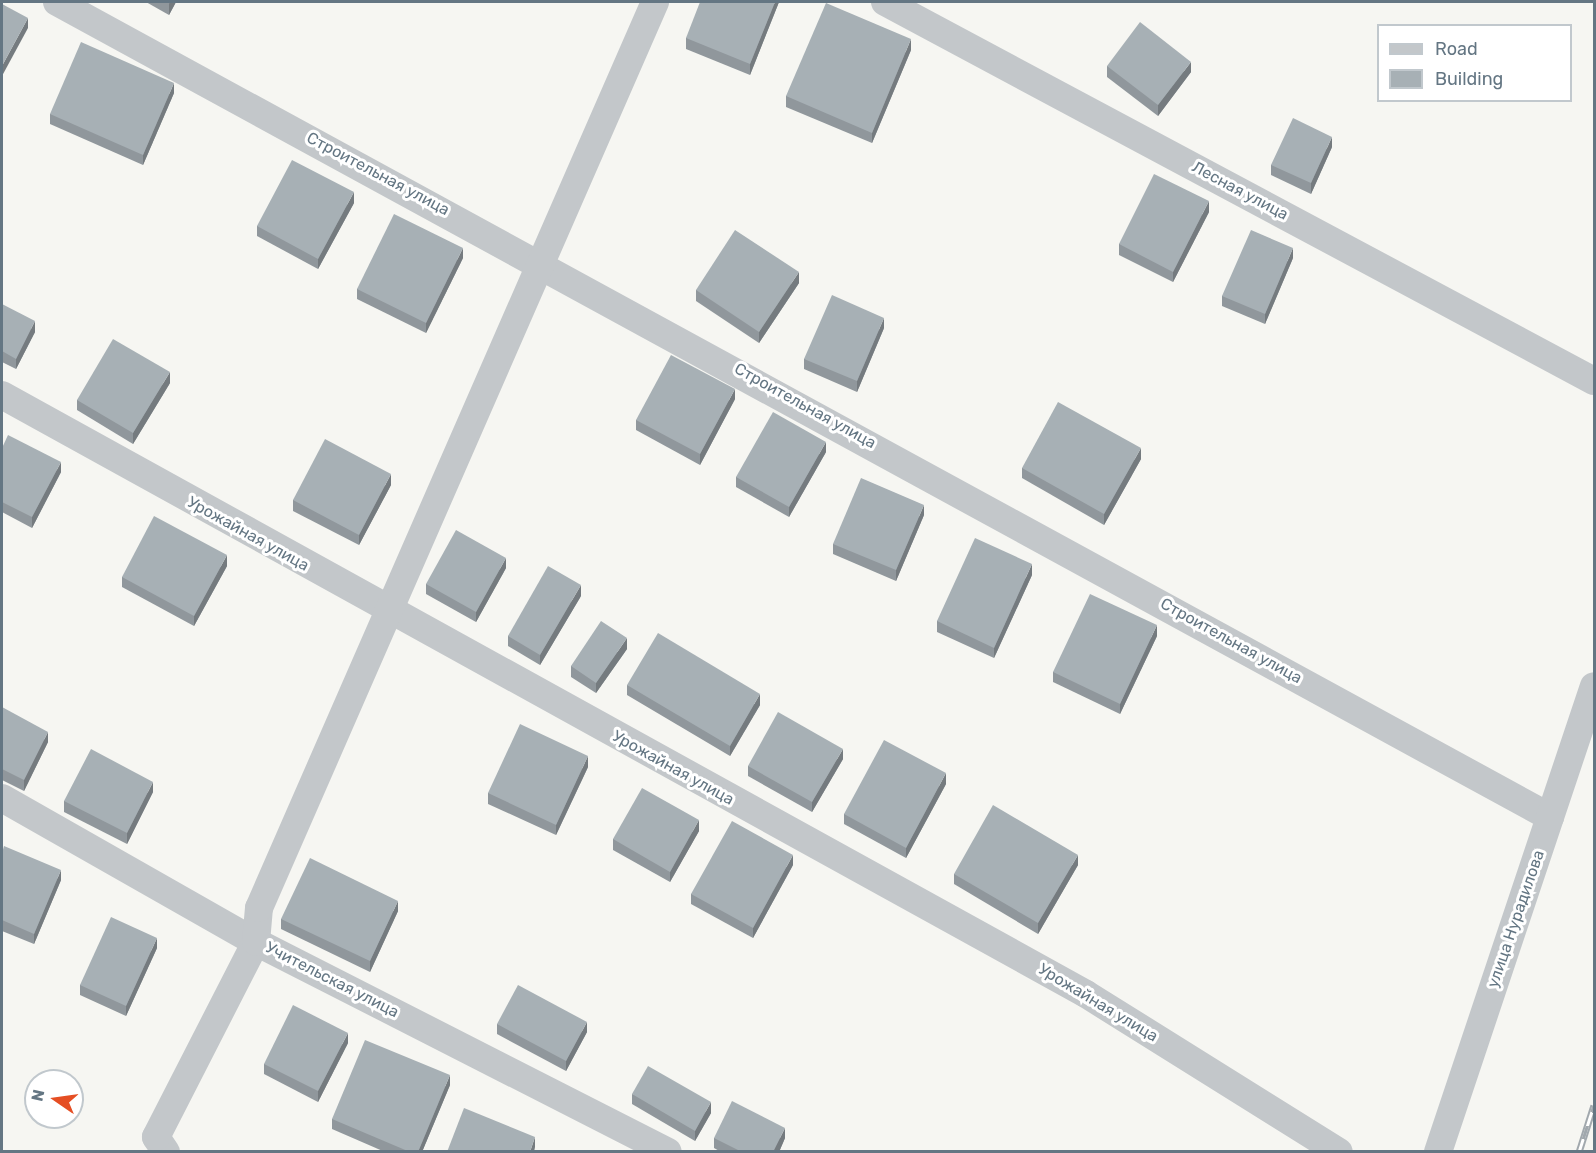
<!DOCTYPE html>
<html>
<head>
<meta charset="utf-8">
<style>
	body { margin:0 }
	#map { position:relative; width:1596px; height:1153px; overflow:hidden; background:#f6f6f2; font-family:Rubik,sans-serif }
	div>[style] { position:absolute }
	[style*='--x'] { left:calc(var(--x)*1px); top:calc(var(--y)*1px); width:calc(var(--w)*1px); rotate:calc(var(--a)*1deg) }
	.minor>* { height:28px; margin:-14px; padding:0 14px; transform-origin:14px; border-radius:14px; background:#c3c7ca }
	.rail>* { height:7px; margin-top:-3.5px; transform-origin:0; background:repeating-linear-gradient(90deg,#fff 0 14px,#a1a8ad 0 28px); box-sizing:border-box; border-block:2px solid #a1a8ad }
	.wall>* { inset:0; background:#90979c }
	.shaded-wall>* { inset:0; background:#757b7f }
	.building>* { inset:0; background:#a7b0b5 }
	span { translate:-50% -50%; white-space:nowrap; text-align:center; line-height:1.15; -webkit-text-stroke:6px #fff; paint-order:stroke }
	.street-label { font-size:16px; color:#647683 }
	.frame { position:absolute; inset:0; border:3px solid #647683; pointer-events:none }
	.legend { position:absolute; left:1377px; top:24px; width:195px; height:78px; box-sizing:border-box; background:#fff; border:2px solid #c1c8cd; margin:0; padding:8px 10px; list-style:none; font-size:18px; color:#647683 }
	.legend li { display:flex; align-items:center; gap:12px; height:30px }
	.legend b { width:30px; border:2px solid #c1c8cd }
	.north { position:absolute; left:24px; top:1069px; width:60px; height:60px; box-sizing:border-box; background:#fff; border:2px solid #c1c8cd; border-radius:50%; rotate:283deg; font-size:16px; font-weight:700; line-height:24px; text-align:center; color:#647683 }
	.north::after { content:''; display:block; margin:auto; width:21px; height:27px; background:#e54e23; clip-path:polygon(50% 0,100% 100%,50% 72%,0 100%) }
</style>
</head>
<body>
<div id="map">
	<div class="minor">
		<i style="--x:57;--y:2;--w:1701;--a:28.63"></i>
		<i style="--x:885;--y:2;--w:804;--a:28.13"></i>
		<i style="--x:2;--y:395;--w:1238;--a:28.92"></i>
		<i style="--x:1086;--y:994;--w:298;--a:32"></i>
		<i style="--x:2;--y:798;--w:292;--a:29.6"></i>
		<i style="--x:256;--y:942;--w:462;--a:27"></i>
		<i style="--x:166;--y:1152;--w:18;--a:-124"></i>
		<i style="--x:156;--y:1137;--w:219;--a:-62.9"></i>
		<i style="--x:256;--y:942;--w:34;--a:-85"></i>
		<i style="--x:259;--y:908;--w:989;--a:-66.39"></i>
		<i style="--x:1438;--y:1152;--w:491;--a:-71.5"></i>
	</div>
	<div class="rail">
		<i style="--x:1579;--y:1152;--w:49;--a:-72.3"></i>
	</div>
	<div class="wall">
		<i style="clip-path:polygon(146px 2px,176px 2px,169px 15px)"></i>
		<i style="clip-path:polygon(779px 2px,750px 75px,686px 49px,686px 38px)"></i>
		<i style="clip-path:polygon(911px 50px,872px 143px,786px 107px,786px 96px)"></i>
		<i style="clip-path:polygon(1107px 66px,1191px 72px,1158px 116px,1107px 77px)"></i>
		<i style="clip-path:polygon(174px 93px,143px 165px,50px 124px,50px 114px)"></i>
		<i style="clip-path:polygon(1332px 147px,1311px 194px,1271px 175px,1271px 165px)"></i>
		<i style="clip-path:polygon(354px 203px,318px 269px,257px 236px,257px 226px)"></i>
		<i style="clip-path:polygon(1209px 212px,1173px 282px,1119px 255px,1119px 244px)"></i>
		<i style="clip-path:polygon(463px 258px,426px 333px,357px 299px,357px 289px)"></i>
		<i style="clip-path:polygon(1293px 258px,1265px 324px,1222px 306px,1222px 296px)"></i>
		<i style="clip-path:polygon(799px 283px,759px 343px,696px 301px,696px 290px)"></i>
		<i style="clip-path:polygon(2px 304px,35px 332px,16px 369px,2px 362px)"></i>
		<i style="clip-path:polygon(884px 328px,857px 392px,804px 369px,804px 359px)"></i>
		<i style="clip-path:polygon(170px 383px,133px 444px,77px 410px,77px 400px)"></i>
		<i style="clip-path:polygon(735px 399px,700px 465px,636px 430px,636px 420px)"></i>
		<i style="clip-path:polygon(2px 448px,61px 472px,32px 528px,2px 512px)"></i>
		<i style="clip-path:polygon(826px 452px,789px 517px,736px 487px,736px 477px)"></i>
		<i style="clip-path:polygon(1141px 459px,1104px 525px,1022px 478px,1022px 468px)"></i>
		<i style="clip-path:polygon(391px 485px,359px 545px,293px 511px,293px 500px)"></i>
		<i style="clip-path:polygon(924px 515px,896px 581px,833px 554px,833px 544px)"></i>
		<i style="clip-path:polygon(227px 566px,194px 626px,122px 587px,122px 577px)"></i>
		<i style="clip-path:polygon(506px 568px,476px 622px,426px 594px,426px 584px)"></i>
		<i style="clip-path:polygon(1032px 575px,994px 658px,937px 632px,937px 621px)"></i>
		<i style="clip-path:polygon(581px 596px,540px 665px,508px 646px,508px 636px)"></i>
		<i style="clip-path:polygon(1157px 636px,1120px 714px,1053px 682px,1053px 672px)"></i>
		<i style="clip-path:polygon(627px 649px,596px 693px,571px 677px,571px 666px)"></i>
		<i style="clip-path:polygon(627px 685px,760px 705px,730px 756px,627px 695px)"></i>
		<i style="clip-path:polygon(2px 707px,48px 742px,24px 791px,2px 780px)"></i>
		<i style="clip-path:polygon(843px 759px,812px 812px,748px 776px,748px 766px)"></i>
		<i style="clip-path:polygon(588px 767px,556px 835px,488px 804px,488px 793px)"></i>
		<i style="clip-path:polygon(946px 784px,906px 858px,844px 824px,844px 814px)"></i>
		<i style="clip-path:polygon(153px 792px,127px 844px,64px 812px,64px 801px)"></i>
		<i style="clip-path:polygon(699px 831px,670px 882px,613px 850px,613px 839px)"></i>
		<i style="clip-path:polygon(2px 853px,61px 880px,34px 944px,2px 931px)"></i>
		<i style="clip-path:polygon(793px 865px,753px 938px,691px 904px,691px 894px)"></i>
		<i style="clip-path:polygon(1078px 865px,1038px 934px,954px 884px,954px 874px)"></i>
		<i style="clip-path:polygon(398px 911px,370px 972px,281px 929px,281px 919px)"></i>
		<i style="clip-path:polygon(157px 948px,126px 1016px,80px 995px,80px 985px)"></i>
		<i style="clip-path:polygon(497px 1024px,587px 1032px,566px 1071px,497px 1034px)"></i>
		<i style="clip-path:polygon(348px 1043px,318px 1102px,264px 1074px,264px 1064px)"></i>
		<i style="clip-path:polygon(450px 1085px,422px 1152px,385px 1152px,332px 1129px,332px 1119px)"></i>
		<i style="clip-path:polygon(632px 1094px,711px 1113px,695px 1141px,632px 1104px)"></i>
		<i style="clip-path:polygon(714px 1138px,785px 1138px,779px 1152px,721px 1152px,714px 1148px)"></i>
	</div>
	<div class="shaded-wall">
		<i style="clip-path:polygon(170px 2px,176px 2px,169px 15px,169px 4px)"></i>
		<i style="clip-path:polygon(775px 2px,779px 2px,750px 75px,750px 64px)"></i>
		<i style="clip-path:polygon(28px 18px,28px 28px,2px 76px,2px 66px)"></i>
		<i style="clip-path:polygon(911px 39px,911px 50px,872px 143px,872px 133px)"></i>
		<i style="clip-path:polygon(1191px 62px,1191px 72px,1158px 116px,1158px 105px)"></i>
		<i style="clip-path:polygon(174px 83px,174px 93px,143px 165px,143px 155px)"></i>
		<i style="clip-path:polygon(1332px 137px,1332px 147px,1311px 194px,1311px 183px)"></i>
		<i style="clip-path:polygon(354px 192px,354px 203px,318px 269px,318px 259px)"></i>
		<i style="clip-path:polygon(1209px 201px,1209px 212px,1173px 282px,1173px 272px)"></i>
		<i style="clip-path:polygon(463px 248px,463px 258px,426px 333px,426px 323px)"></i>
		<i style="clip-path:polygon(1293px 248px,1293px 258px,1265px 324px,1265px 314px)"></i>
		<i style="clip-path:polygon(799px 272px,799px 283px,759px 343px,759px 332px)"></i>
		<i style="clip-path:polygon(884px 318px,884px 328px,857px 392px,857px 381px)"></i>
		<i style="clip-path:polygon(35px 321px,35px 332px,16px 369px,16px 359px)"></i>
		<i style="clip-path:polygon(170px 372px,170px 383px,133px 444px,133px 433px)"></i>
		<i style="clip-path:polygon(735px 389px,735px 399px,700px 465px,700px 454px)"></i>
		<i style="clip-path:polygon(826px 442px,826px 452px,789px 517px,789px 507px)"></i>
		<i style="clip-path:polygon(1141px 448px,1141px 459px,1104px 525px,1104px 514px)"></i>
		<i style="clip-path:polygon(61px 462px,61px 472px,32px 528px,32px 517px)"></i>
		<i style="clip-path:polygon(391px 474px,391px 485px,359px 545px,359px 535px)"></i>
		<i style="clip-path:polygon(924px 505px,924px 515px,896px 581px,896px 570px)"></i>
		<i style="clip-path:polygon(227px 555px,227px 566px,194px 626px,194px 616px)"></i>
		<i style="clip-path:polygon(506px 558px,506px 568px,476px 622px,476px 612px)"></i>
		<i style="clip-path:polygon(1032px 564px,1032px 575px,994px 658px,994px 648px)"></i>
		<i style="clip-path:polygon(581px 585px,581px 596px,540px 665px,540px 655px)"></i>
		<i style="clip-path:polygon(1157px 625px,1157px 636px,1120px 714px,1120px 704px)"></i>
		<i style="clip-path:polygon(627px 638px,627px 649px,596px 693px,596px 683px)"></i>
		<i style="clip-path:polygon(760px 694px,760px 705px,730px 756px,730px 746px)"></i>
		<i style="clip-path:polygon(48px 732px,48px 742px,24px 791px,24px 780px)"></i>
		<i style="clip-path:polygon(843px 749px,843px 759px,812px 812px,812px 802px)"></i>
		<i style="clip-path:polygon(588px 756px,588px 767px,556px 835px,556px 825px)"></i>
		<i style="clip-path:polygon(946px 773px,946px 784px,906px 858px,906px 848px)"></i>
		<i style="clip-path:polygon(153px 782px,153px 792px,127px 844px,127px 833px)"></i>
		<i style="clip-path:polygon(699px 820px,699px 831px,670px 882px,670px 872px)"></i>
		<i style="clip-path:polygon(793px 855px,793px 865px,753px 938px,753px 928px)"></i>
		<i style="clip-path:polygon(1078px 855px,1078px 865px,1038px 934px,1038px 923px)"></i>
		<i style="clip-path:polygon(61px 870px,61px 880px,34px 944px,34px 934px)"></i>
		<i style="clip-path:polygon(398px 901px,398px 911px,370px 972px,370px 961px)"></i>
		<i style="clip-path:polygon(157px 938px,157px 948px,126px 1016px,126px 1006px)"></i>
		<i style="clip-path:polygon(587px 1022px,587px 1032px,566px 1071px,566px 1061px)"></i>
		<i style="clip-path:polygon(348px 1033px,348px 1043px,318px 1102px,318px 1091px)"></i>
		<i style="clip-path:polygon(450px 1075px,450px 1085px,422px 1152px,418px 1152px)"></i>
		<i style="clip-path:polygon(711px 1102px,711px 1113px,695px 1141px,695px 1131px)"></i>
		<i style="clip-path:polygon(785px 1128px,785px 1138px,779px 1152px,773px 1152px)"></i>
		<i style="clip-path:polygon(535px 1137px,535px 1147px,534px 1152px,530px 1152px)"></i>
	</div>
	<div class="building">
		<i style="clip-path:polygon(700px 2px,775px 2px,750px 64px,686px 38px)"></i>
		<i style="clip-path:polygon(826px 3px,911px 39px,872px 133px,786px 96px)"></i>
		<i style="clip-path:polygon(2px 4px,28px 18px,2px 66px)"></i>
		<i style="clip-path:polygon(1140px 22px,1191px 62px,1158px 105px,1107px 66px)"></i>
		<i style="clip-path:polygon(81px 42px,174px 83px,143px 155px,50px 114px)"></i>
		<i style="clip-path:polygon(1293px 118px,1332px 137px,1311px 183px,1271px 165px)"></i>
		<i style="clip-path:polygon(292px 160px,354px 192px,318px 259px,257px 226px)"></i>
		<i style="clip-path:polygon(1154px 174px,1209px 201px,1173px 272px,1119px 244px)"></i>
		<i style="clip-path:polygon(394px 214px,463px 248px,426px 323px,357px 289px)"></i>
		<i style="clip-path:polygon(735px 230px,799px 272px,759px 332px,696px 290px)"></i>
		<i style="clip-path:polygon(1251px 230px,1293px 248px,1265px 314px,1222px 296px)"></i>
		<i style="clip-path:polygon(832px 295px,884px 318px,857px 381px,804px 359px)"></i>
		<i style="clip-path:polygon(2px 304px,35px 321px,16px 359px,2px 351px)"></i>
		<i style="clip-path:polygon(113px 339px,170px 372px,133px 433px,77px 400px)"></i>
		<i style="clip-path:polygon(671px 355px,735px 389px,700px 454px,636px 420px)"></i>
		<i style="clip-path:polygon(1058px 402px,1141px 448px,1104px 514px,1022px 468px)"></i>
		<i style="clip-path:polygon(773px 412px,826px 442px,789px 507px,736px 477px)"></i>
		<i style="clip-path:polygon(8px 435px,61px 462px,32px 517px,2px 502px,2px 448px)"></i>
		<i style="clip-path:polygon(325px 439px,391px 474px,359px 535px,293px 500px)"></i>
		<i style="clip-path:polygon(861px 478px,924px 505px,896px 570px,833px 544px)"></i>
		<i style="clip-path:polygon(154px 516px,227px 555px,194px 616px,122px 577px)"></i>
		<i style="clip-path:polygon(456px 530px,506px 558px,476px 612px,426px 584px)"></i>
		<i style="clip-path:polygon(975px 538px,1032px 564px,994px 648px,937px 621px)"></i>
		<i style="clip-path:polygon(548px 566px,581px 585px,540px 655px,508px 636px)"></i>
		<i style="clip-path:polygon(1090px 594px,1157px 625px,1120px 704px,1053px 672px)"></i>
		<i style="clip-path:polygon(601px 621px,627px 638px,596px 683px,571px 666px)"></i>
		<i style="clip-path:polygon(658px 633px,760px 694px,730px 746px,627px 685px)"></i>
		<i style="clip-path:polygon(2px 707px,48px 732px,24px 780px,2px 769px)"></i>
		<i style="clip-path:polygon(778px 712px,843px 749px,812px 802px,748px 766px)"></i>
		<i style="clip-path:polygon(520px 724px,588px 756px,556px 825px,488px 793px)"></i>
		<i style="clip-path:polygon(884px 740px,946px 773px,906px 848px,844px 814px)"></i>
		<i style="clip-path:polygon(91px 749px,153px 782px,127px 833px,64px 801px)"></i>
		<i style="clip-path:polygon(642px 788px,699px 820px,670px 872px,613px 839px)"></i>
		<i style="clip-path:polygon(993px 805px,1078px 855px,1038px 923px,954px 874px)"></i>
		<i style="clip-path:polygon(732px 821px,793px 855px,753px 928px,691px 894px)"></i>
		<i style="clip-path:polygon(4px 846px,61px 870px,34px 934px,2px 920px,2px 853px)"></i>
		<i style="clip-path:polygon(310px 858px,398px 901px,370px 961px,281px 919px)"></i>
		<i style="clip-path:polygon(111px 917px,157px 938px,126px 1006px,80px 985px)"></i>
		<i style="clip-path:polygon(518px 985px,587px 1022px,566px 1061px,497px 1024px)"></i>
		<i style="clip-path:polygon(293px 1005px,348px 1033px,318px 1091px,264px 1064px)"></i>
		<i style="clip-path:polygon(365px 1040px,450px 1075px,418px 1152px,410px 1152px,332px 1119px)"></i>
		<i style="clip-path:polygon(648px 1066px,711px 1102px,695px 1131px,632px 1094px)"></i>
		<i style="clip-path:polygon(732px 1101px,785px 1128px,773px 1152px,742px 1152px,714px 1138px)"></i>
		<i style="clip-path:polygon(464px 1108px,535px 1137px,530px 1152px,447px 1152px)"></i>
	</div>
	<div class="street-label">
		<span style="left:378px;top:174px;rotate:28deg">Строительная улица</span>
		<span style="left:1240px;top:191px;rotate:28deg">Лесная улица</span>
		<span style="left:805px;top:406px;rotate:29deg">Строительная улица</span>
		<span style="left:248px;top:534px;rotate:29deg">Урожайная улица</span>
		<span style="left:1231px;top:641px;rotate:29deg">Строительная улица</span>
		<span style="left:673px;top:768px;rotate:29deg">Урожайная улица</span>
		<span style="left:1516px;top:919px;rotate:-71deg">улица Нурадилова</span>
		<span style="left:332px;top:980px;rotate:27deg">Учительская улица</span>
		<span style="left:1098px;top:1003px;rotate:31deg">Урожайная улица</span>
	</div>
	<div class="frame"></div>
	<ul class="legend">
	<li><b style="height:8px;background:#c3c7ca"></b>Road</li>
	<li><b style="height:16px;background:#a7b0b5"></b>Building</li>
	</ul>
	<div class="north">N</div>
</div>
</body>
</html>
